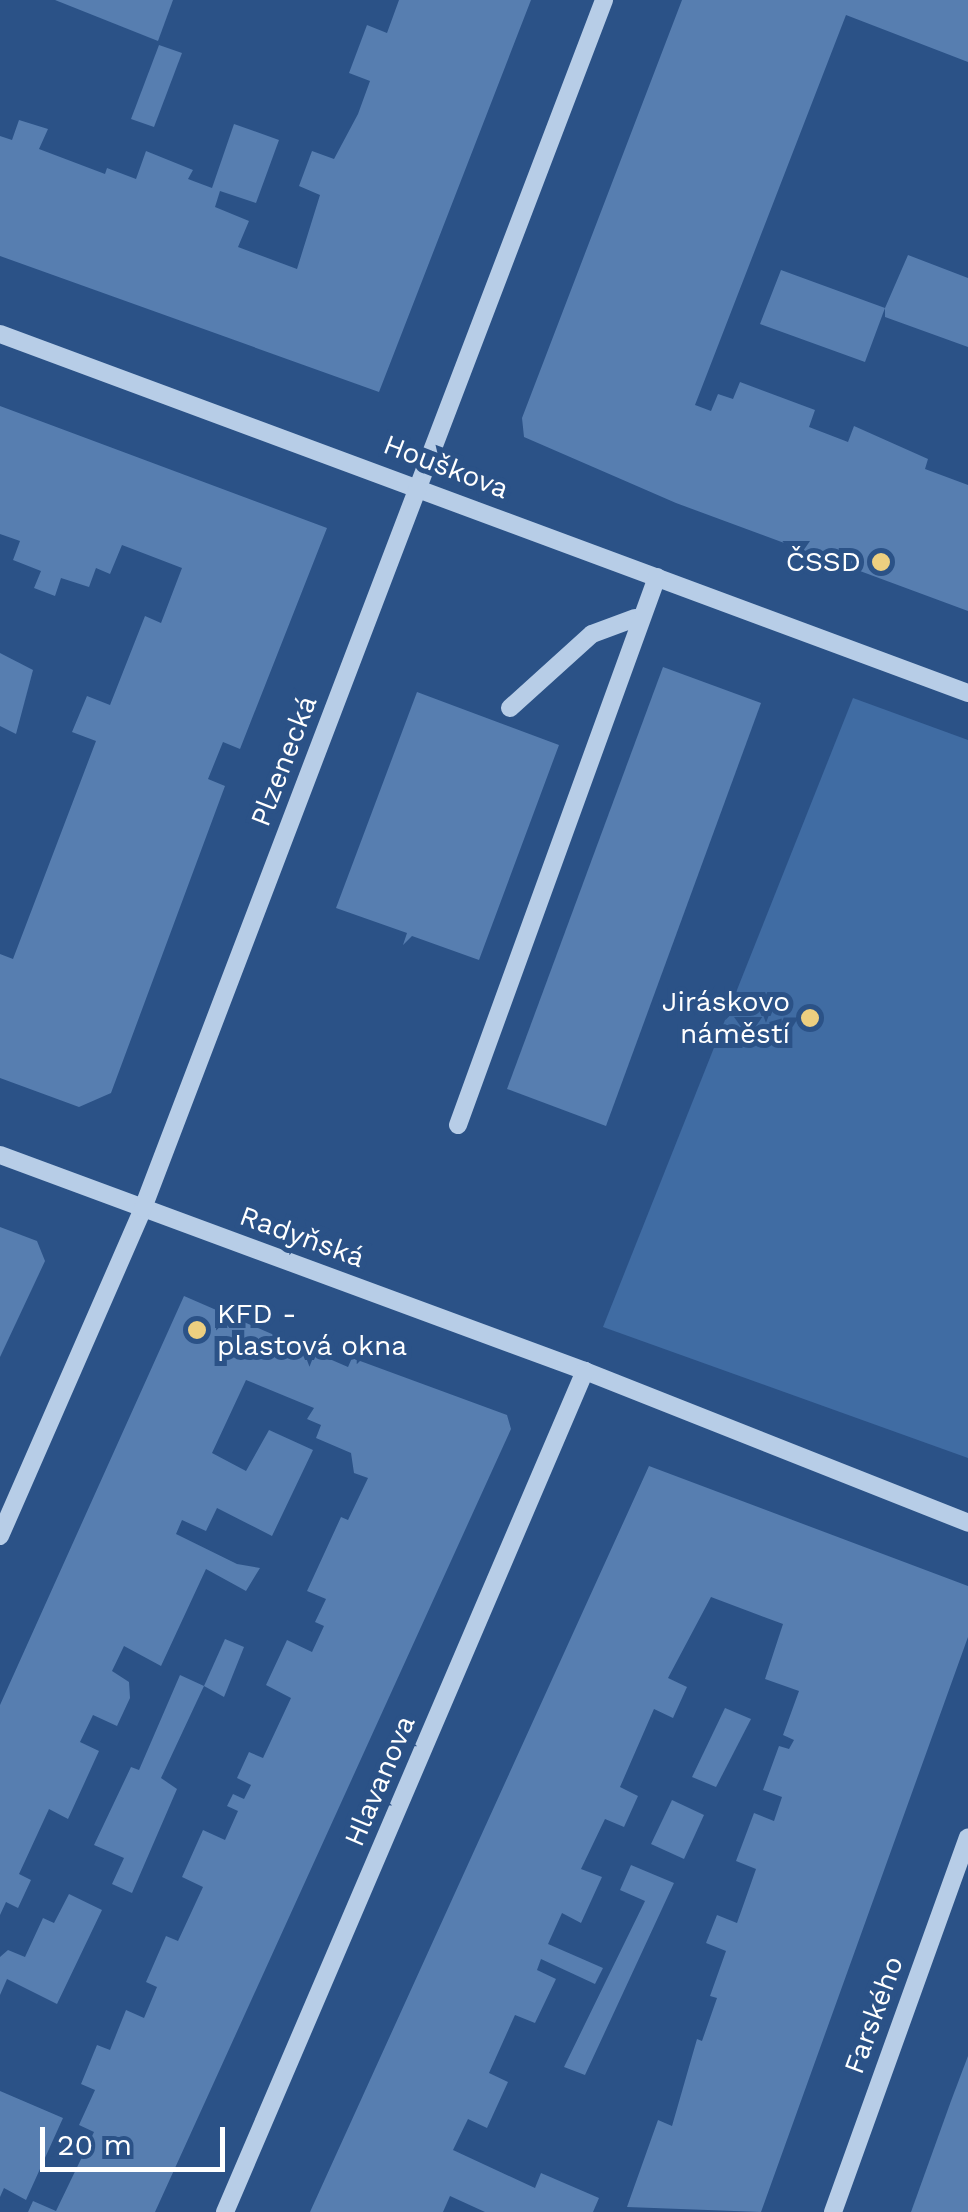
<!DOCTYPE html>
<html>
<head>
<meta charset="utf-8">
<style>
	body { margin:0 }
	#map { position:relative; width:968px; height:2212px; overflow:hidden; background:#2b5287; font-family:"Work Sans",sans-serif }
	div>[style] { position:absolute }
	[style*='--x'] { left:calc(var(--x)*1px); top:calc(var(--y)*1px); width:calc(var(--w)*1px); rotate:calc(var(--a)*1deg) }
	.green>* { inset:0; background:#406ca3 }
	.building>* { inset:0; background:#577eb0 }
	.minor>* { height:18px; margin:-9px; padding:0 9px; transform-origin:9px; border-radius:9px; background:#b7cde7 }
	.dots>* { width:28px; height:28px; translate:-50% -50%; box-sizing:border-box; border:5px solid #2b5287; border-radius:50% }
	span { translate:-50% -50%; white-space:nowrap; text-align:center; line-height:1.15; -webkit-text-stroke:10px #2b5287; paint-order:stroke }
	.street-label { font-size:28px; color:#fff }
	.poi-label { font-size:28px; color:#fff }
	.right { translate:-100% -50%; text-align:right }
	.left { translate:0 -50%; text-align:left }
	.scale { position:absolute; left:40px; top:2127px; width:185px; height:45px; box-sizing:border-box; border:5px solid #fff; border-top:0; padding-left:12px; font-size:30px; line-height:35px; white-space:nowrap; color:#fff; -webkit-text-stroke:8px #2b5287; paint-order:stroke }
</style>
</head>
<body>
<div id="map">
	<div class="green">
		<i style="clip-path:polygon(853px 698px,968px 740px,968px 1458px,603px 1327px)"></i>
	</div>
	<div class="building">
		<i style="clip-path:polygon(55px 0,173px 0,158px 41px)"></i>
		<i style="clip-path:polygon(399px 0,531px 0,379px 392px,0 256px,0 136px,12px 140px,19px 120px,48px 129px,39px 149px,105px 174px,107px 168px,136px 179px,146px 151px,193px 170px,188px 179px,212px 188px,234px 124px,279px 140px,256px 203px,220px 191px,215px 207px,249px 221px,238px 247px,297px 269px,320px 195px,299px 186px,312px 151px,334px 159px,358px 114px,370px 81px,349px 73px,367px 25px,387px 33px)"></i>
		<i style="clip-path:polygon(682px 0,968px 0,968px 62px,846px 15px,695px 405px,711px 411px,718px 394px,733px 399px,740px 382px,815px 410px,809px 427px,848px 442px,854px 426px,928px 459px,925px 469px,968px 485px,968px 611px,676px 503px,524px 437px,522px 418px)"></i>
		<i style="clip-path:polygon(159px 45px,182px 53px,154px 127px,131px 119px)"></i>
		<i style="clip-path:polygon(908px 255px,968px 278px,968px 347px,885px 317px,885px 308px,865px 362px,760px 324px,781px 270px,885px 308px)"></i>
		<i style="clip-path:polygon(0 406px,327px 528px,240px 749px,223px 742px,208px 779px,225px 786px,111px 1093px,79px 1107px,0 1078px,0 954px,13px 959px,96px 741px,72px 732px,87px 696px,110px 705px,145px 616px,161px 623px,182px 568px,122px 545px,110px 574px,96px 568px,89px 587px,61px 578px,55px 596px,34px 588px,41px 571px,13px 560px,20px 541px,0 534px)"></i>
		<i style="clip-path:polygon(0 653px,33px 670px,16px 734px,0 726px)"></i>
		<i style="clip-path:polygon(663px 667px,761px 703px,606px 1126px,507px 1089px)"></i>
		<i style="clip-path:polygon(417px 692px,559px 745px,479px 960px,412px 936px,403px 945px,407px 933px,336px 908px)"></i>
		<i style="clip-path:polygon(0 1227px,37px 1241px,45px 1261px,0 1357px)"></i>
		<i style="clip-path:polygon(184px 1296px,348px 1367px,352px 1358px,507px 1415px,511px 1429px,155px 2212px,28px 2212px,33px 2201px,56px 2211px,94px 2132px,79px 2125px,95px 2090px,81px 2084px,97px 2045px,110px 2050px,126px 2010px,144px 2018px,157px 1987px,146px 1982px,166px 1936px,178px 1941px,203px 1887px,182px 1877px,203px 1830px,225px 1840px,238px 1811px,227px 1806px,233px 1794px,244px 1799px,251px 1785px,237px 1778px,249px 1752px,263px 1758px,291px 1698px,266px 1685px,287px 1640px,312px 1652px,324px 1626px,315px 1622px,326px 1599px,307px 1591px,341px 1517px,348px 1520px,368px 1478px,354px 1473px,351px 1453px,316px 1438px,321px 1425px,307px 1419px,314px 1408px,246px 1380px,212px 1453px,246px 1471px,269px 1430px,313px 1450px,272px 1536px,217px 1508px,206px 1531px,182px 1520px,176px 1534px,237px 1564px,260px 1568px,246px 1591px,206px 1569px,161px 1666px,124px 1646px,112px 1671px,129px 1682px,130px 1698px,117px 1726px,93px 1715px,80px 1742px,99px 1751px,68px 1819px,49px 1809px,19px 1874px,31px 1880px,18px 1908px,6px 1902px,0 1915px,0 1705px)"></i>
		<i style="clip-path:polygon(649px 1466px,968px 1586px,968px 1637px,761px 2212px,627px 2207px,658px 2120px,672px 2126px,697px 2039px,702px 2041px,717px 1998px,710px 1996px,726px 1951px,706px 1943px,717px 1915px,737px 1923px,756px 1869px,736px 1861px,754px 1813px,774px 1821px,782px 1797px,763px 1790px,779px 1746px,789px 1749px,794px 1740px,783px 1735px,799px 1691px,765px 1679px,783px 1624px,711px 1597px,668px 1678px,687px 1687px,673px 1718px,654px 1709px,620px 1787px,638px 1796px,624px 1827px,605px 1819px,581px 1869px,602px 1877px,581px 1923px,562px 1913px,548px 1944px,603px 1968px,595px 1984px,541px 1959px,537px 1970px,556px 1979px,535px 2023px,515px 2015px,489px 2073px,508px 2082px,487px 2128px,468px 2119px,453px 2150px,535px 2188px,541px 2173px,599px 2198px,593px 2212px,485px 2212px,450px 2196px,443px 2212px,310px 2212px)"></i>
		<i style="clip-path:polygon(225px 1639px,244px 1647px,224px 1697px,204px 1686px)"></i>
		<i style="clip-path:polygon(180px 1675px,204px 1686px,161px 1778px,177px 1789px,132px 1893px,112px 1884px,124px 1858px,94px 1845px,131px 1767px,139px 1770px)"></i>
		<i style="clip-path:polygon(725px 1708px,751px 1719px,716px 1787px,692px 1777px)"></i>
		<i style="clip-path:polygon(672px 1800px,704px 1815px,684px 1859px,651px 1844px)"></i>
		<i style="clip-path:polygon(631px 1865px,674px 1883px,585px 2075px,564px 2067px,645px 1901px,620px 1890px)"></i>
		<i style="clip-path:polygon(69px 1894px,102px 1910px,57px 2004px,7px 1979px,0 1995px,0 1957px,8px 1950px,25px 1957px,43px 1918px,54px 1923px)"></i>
		<i style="clip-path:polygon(968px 2056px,968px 2212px,911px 2212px,951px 2101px)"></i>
		<i style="clip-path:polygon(0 2091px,63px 2118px,26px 2200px,4px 2188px,0 2197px)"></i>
	</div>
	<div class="minor">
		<i style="--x:0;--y:334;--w:1032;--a:20.35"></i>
		<i style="--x:510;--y:708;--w:110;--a:-42.1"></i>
		<i style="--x:592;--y:634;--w:46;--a:-20.4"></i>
		<i style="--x:458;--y:1125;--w:583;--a:-70.04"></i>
		<i style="--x:0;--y:1155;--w:624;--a:20.27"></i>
		<i style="--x:585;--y:1371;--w:412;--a:21.6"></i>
		<i style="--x:0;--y:1536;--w:358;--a:-66.4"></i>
		<i style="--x:143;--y:1208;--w:1293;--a:-69.11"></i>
		<i style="--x:225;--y:2212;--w:915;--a:-66.83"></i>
		<i style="--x:833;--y:2212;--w:398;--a:-70.2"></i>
	</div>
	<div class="dots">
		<i style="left:881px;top:562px;background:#edcf80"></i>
		<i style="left:810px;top:1018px;background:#edcf80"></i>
		<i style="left:197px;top:1330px;background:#edcf80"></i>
	</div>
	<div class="street-label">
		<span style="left:446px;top:467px;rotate:21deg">Houškova</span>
		<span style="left:284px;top:761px;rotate:-69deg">Plzenecká</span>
		<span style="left:302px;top:1237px;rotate:20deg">Radyňská</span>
		<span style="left:380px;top:1781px;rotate:-67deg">Hlavanova</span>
		<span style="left:874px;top:2015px;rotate:-70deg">Farského</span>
	</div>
	<div class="poi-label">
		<span class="right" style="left:861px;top:562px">ČSSD</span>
		<span class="right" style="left:790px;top:1018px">Jiráskovo<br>náměstí</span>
		<span class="left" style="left:217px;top:1330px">KFD -<br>plastová okna</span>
	</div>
	<div class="scale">20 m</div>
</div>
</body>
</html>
